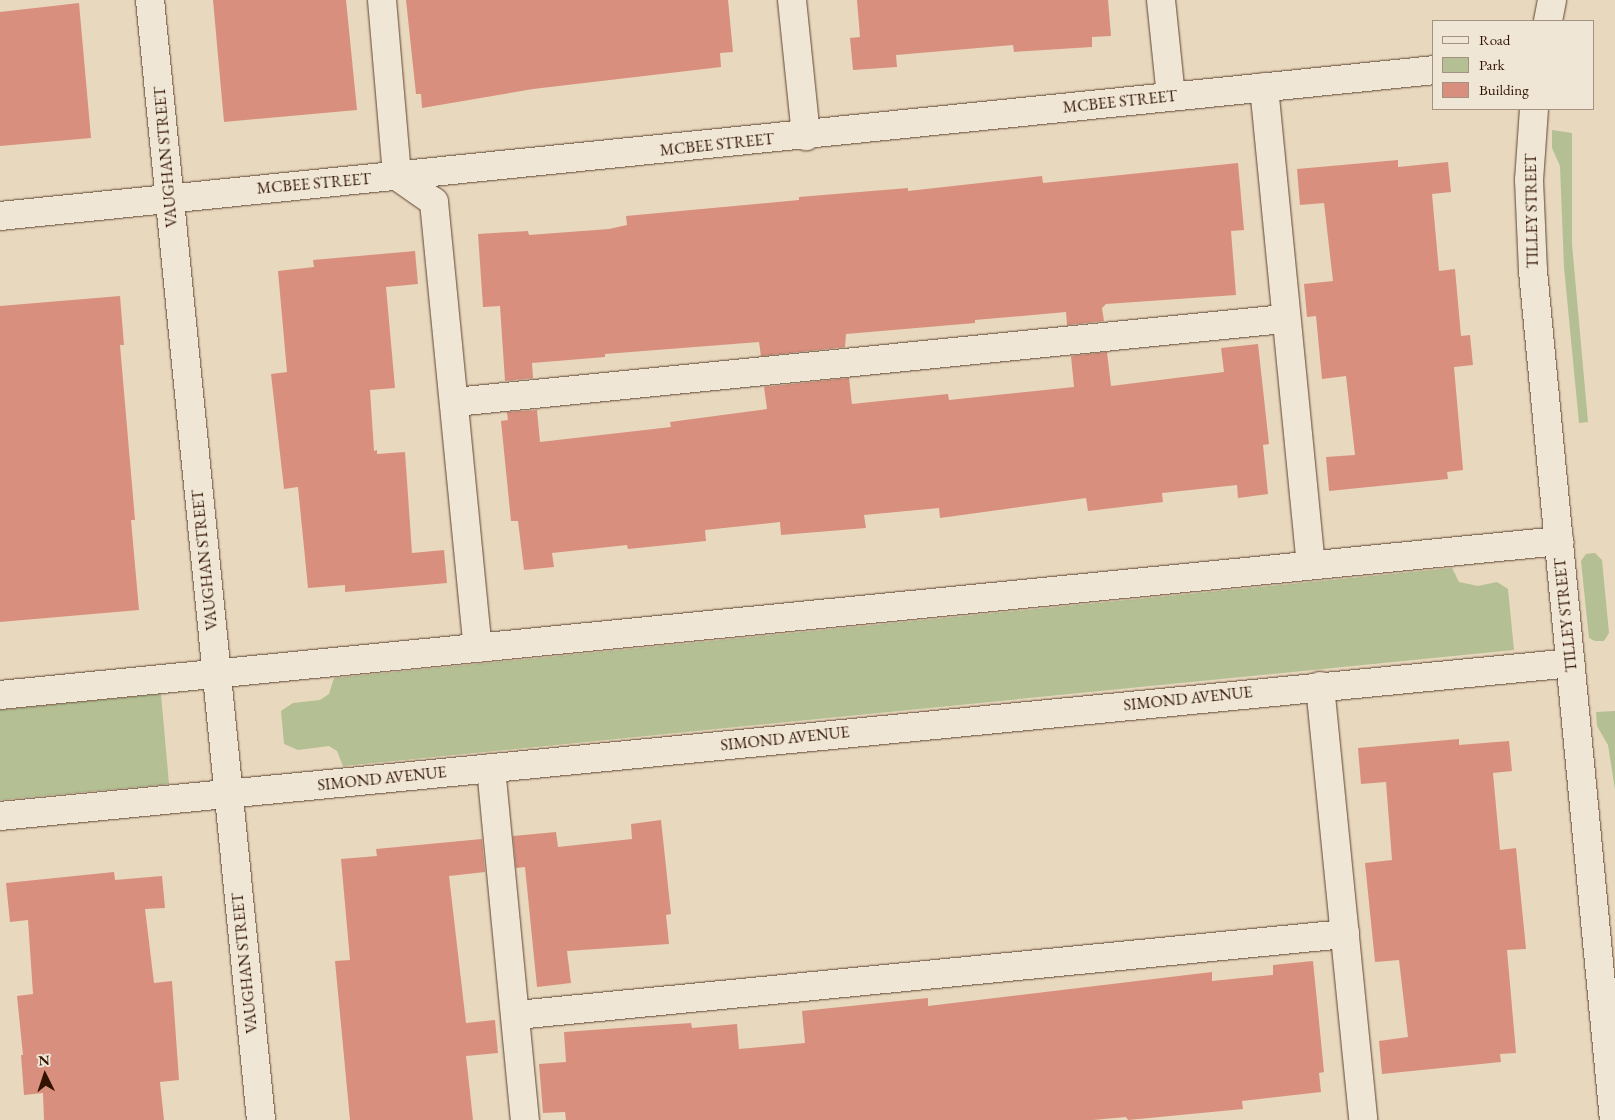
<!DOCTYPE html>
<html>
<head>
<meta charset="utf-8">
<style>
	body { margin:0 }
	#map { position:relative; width:1615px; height:1120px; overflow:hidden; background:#e8d8be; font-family:"EB Garamond",serif }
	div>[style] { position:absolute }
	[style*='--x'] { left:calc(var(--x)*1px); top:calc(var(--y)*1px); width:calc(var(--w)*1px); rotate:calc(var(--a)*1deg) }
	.green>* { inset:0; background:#b4bf93 }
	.building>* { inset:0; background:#d98f7d }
	.roads { filter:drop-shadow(0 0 1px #5f4430) drop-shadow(0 0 1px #5f4430) }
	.minor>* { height:28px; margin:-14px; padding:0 14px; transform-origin:14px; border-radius:14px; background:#f0e6d5 }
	span { translate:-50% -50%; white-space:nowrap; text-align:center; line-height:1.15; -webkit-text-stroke:5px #f0e6d5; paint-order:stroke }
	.street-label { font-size:16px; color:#311300 }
	.legend { position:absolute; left:1432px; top:20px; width:162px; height:90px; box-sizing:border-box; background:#f0e6d5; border:1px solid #a49280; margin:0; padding:6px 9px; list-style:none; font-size:15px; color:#311300 }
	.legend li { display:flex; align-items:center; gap:10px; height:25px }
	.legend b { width:25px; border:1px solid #a49280 }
	.north { position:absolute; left:20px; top:1050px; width:50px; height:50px; -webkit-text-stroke:4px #f0e6d5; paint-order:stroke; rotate:356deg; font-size:14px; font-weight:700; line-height:20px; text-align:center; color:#311300 }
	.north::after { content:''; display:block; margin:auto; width:18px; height:22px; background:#311300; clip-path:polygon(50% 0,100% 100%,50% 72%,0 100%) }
</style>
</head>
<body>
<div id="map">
	<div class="green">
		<i style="clip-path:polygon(1552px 130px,1572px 133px,1572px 244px,1588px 422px,1579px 423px,1564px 267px,1560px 166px,1552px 148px)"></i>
		<i style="clip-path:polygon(1595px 553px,1602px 560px,1609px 633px,1604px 641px,1595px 641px,1589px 638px,1581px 561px,1586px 554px)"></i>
		<i style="clip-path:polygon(1452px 568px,1459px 582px,1478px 586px,1497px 582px,1508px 589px,1514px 650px,343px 766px,337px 751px,329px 746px,298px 750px,284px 744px,281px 711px,293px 703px,320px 700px,329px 694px,334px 678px)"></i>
		<i style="clip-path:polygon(161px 694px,169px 784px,0 800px,0 710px)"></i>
		<i style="clip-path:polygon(1615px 711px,1615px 790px,1608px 745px,1597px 726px,1596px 712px)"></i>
	</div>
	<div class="building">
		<i style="clip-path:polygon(213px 0,346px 0,357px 110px,224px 122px)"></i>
		<i style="clip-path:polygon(406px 0,728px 0,733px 52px,720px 53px,721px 67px,533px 89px,422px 108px,421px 94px,416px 94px)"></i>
		<i style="clip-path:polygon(857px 0,1108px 0,1111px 36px,1092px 37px,1092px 47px,1014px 52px,1013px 45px,896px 55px,897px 67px,853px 70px,850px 38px,860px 37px)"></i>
		<i style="clip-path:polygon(79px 3px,91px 138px,0 146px,0 12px)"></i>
		<i style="clip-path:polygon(1398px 160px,1398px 167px,1448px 162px,1451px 192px,1432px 194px,1439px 271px,1455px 269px,1461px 336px,1470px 335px,1473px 365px,1454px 367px,1463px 470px,1447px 472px,1448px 479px,1329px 491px,1326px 457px,1355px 455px,1346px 376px,1322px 379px,1316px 316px,1307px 317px,1304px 284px,1333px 281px,1324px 203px,1300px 205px,1297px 169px)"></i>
		<i style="clip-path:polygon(1238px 163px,1244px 230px,1231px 231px,1236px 295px,1106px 304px,1102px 308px,1104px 321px,1067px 325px,1066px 312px,975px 320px,975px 323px,846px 334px,845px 347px,761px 356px,759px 342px,605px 354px,605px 357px,532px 363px,533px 378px,505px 381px,500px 306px,483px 307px,478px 234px,528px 231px,529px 235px,609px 229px,627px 225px,626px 216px,799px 200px,799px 197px,908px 188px,908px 191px,1042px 176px,1043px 183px)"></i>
		<i style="clip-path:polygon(415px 251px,418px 284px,386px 287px,395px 388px,370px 390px,374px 451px,377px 450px,377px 454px,405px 452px,412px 553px,444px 550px,447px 583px,345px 592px,345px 585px,308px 588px,298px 487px,284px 489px,271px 374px,287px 372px,278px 271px,314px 267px,313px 260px)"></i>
		<i style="clip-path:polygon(120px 296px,124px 345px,120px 345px,135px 520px,131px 520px,139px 610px,0 622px,0 306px)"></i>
		<i style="clip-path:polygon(1258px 344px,1269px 444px,1263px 445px,1268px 494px,1238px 498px,1237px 485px,1162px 493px,1163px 502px,1088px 511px,1086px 498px,940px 518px,939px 508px,864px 515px,866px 528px,781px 535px,780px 522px,705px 530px,706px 541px,628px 549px,627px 545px,552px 553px,554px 567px,524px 570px,518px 521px,511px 521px,501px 421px,508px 420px,507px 412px,537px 410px,540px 442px,671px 427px,670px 422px,767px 409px,764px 387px,849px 378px,852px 404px,948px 394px,949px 400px,1074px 387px,1071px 356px,1107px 352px,1111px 386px,1224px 372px,1221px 348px)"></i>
		<i style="clip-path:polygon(1459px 739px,1459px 745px,1509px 741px,1512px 771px,1493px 773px,1500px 850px,1516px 848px,1526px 949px,1507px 950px,1516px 1053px,1500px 1054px,1501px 1062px,1382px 1074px,1379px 1041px,1408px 1037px,1399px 960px,1375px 962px,1365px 863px,1392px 860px,1386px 782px,1361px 784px,1358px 748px)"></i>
		<i style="clip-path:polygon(661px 820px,671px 914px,666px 915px,669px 944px,567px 951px,571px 983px,537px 987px,525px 867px,516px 868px,513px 836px,556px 832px,558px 847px,632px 839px,631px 824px)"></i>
		<i style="clip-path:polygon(482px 839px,485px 872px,449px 876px,466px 1023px,495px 1020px,498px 1053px,466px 1056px,473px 1120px,350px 1120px,335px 961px,350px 960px,341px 859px,377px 856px,376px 849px)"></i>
		<i style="clip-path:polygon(114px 872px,115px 880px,162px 876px,165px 908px,145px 909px,154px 983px,172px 981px,179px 1080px,160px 1082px,164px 1120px,44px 1120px,43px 1093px,24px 1095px,21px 1055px,23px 1055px,17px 996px,33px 994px,28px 920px,10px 922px,6px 883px)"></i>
		<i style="clip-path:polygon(1313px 961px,1324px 1072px,1319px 1073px,1321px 1092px,1242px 1101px,1243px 1109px,1128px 1120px,1126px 1117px,1093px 1120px,566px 1120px,565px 1112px,543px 1113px,539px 1064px,566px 1062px,564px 1032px,691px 1023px,692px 1028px,737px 1024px,739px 1049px,805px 1043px,802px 1011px,928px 998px,928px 1006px,1212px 972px,1212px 981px,1273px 975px,1273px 965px)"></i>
	</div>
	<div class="roads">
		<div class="minor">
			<i style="--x:150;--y:0;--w:1125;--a:84.34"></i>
			<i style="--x:382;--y:0;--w:177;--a:85.1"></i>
			<i style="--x:397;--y:176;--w:45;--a:35.1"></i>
			<i style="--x:434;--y:202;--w:448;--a:84.4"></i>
			<i style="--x:792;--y:0;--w:137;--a:84.1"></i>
			<i style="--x:1161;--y:0;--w:97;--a:84.1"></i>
			<i style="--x:1548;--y:21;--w:21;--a:-79"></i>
			<i style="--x:1264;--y:87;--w:480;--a:84.4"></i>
			<i style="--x:1534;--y:109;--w:71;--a:94"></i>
			<i style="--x:1529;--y:180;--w:91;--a:87.5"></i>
			<i style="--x:1533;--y:271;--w:853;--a:84.55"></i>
			<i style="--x:0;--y:216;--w:1441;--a:-5.81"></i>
			<i style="--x:455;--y:402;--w:833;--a:-5.72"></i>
			<i style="--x:1320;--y:686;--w:436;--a:84.3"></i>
			<i style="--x:0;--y:695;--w:1567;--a:-5.64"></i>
			<i style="--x:491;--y:768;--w:354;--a:84.5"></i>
			<i style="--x:0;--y:816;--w:1578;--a:-5.56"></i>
			<i style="--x:517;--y:1015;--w:832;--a:-5.59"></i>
		</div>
	</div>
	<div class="street-label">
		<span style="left:1120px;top:102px;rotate:-6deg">MCBEE STREET</span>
		<span style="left:717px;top:145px;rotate:-6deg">MCBEE STREET</span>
		<span style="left:166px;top:157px;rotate:-95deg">VAUGHAN STREET</span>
		<span style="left:314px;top:184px;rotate:-5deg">MCBEE STREET</span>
		<span style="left:1532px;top:211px;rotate:-91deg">TILLEY STREET</span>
		<span style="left:205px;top:560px;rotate:-96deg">VAUGHAN STREET</span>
		<span style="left:1566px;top:615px;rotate:-96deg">TILLEY STREET</span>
		<span style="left:1188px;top:699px;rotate:-6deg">SIMOND AVENUE</span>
		<span style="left:785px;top:739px;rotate:-6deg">SIMOND AVENUE</span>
		<span style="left:382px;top:779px;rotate:-6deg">SIMOND AVENUE</span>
		<span style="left:245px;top:963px;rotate:-96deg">VAUGHAN STREET</span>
	</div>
	<ul class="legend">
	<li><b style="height:6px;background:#f0e6d5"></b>Road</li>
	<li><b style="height:14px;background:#b4bf93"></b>Park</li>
	<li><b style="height:14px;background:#d98f7d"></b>Building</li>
	</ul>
	<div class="north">N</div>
</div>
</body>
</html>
